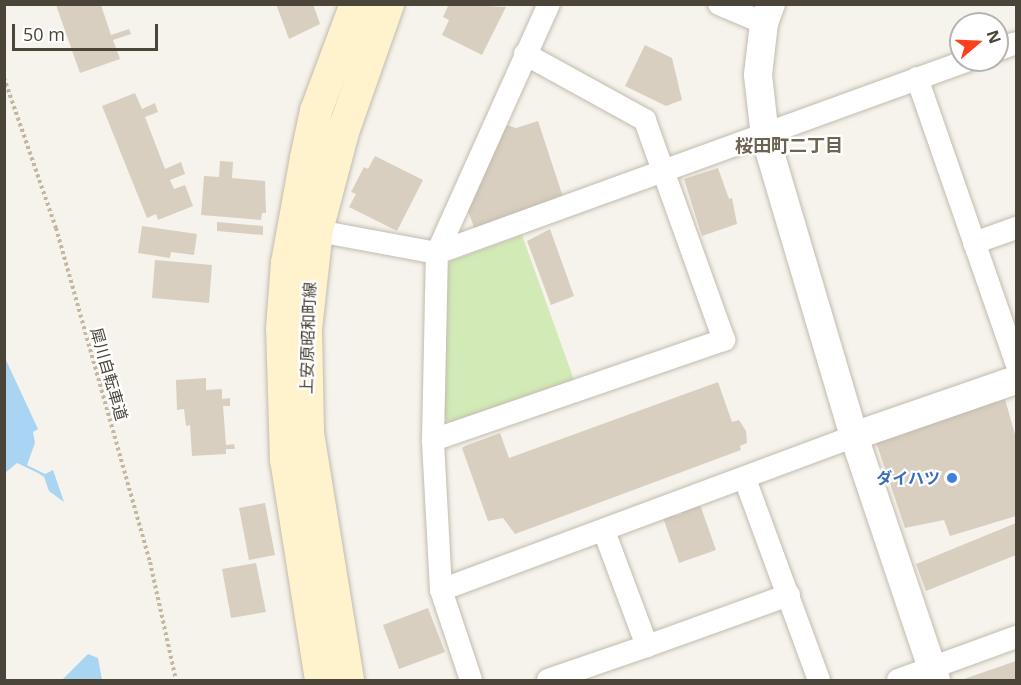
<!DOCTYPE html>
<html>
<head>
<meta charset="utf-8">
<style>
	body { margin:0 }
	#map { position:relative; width:1021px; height:685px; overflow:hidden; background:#f6f3ec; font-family:"Open Sans","Noto Sans JP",sans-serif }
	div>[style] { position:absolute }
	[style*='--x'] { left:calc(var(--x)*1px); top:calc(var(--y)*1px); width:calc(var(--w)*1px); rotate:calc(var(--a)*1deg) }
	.green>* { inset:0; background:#d2eab5 }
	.water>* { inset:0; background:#a9d4f2 }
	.building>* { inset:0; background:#d8cfc1 }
	.path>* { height:4px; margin-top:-2px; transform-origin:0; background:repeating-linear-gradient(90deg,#c4b79f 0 3px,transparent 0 6px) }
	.roads { filter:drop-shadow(0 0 2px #c2bbae) drop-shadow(0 0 2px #c2bbae) }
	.minor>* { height:22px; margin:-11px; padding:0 11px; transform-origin:11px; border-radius:11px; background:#fff }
	.tertiary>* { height:28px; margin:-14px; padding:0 14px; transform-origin:14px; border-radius:14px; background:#fff }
	.secondary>* { height:32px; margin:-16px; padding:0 16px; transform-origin:16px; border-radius:16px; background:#fff3cd }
	.dots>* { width:16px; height:16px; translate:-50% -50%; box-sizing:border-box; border:3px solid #fff; border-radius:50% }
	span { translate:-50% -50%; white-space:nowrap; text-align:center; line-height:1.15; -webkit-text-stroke:4.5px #fff; paint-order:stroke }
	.street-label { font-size:16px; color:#4b4439 }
	.shop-label { font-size:16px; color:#366cbe; font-weight:700 }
	.right { translate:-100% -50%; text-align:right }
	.neighbourhood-label { font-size:18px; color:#6e6250; font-weight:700 }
	.frame { position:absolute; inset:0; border:6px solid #4b4439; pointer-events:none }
	.north { position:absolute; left:949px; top:12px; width:60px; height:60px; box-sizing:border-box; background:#fff; border:2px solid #b7b4b0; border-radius:50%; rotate:71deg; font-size:16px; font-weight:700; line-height:24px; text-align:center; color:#4b4439 }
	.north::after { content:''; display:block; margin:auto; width:21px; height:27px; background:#fc3f1d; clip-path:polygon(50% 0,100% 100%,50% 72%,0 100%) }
	.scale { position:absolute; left:12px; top:24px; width:146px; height:27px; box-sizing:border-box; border:3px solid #4b4439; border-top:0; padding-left:8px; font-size:18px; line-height:21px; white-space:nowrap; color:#4b4439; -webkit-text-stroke:4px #fff; paint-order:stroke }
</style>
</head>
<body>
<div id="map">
	<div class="green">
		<i style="clip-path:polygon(522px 235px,574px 380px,451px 423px,443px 417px,445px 269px,451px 261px)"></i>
	</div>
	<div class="water">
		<i style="clip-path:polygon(5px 358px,38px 429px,33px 432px,35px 443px,27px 465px,45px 474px,53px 470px,64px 502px,49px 491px,44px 477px,38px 473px,17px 463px,5px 473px)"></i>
		<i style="clip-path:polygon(88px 654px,98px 658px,102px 680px,62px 680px)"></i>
	</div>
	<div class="building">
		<i style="clip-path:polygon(276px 4px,313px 4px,320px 24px,289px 39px)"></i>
		<i style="clip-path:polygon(449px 4px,506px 7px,482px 55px,442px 35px,449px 20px,443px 17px)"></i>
		<i style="clip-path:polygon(56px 5px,101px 5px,111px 35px,129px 29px,131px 34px,113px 40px,120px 59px,80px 73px)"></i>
		<i style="clip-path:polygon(645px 45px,672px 58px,682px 100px,666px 106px,625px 86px)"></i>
		<i style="clip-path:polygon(135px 93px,142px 109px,155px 103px,158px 112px,145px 117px,165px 169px,181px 162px,185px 174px,170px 180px,174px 189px,185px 185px,193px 206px,158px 220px,156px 214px,147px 218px,102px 106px)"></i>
		<i style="clip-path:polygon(538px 121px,563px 197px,475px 230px,468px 211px,506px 125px,516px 128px)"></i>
		<i style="clip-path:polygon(375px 156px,423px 180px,397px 231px,349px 207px,356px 194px,351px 192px,364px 167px,368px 169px)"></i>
		<i style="clip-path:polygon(220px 161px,233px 162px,232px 178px,265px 181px,266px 213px,262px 213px,261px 220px,201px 215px,204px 176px,219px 177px)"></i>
		<i style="clip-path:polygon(718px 168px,729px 199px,732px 198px,737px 224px,702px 236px,684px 179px)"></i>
		<i style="clip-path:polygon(217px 222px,263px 226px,263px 235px,217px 231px)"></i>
		<i style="clip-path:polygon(142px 226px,197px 234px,194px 255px,171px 252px,170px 258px,138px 253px)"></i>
		<i style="clip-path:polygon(550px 229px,574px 296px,551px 305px,527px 241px)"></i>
		<i style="clip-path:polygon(155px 260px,212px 265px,209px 303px,152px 298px)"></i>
		<i style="clip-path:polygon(206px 378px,206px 390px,222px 389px,222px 399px,230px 398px,230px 406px,223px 406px,226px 445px,234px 444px,235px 449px,226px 449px,226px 454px,192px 456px,190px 425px,186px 426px,184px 409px,177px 410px,176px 380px)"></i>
		<i style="clip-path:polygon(718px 382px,732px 422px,739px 420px,746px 431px,747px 443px,740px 446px,741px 450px,515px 534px,503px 518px,488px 521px,462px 448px,465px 446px,500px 433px,509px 458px)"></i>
		<i style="clip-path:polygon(1005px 399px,1016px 438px,1016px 516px,950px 536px,944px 520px,905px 528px,875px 439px)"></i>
		<i style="clip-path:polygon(698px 499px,716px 550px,679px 563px,661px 512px,672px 508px,675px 516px,682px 514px,679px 505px)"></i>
		<i style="clip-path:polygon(265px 503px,275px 555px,249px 560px,239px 508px)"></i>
		<i style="clip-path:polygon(1016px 523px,1016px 555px,926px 591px,916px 564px)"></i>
		<i style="clip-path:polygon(256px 563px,266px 612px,231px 618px,222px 569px)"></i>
		<i style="clip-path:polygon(428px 608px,445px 652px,399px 669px,383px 625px)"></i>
		<i style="clip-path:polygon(1016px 661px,1016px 680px,961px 680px)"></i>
	</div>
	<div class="path">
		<i style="--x:4;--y:78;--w:159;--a:70.9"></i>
		<i style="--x:56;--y:228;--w:347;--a:74.3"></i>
		<i style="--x:150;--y:562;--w:121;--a:77.6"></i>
	</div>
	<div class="roads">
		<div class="minor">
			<i style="--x:719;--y:4;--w:49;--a:22.9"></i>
			<i style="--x:997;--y:50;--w:20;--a:-20"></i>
			<i style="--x:917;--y:78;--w:301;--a:70.8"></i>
			<i style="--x:302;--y:228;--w:137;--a:10.5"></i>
			<i style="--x:437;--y:253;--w:566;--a:-19.94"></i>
			<i style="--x:974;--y:243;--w:45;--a:-19.7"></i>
			<i style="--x:433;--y:440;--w:308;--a:-19"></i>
			<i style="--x:724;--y:340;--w:234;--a:-109.8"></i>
			<i style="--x:645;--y:120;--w:137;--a:-151.2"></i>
			<i style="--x:745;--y:479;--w:214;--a:69.8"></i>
			<i style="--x:604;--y:531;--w:123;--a:69.5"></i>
			<i style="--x:647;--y:646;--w:151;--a:-19.8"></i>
			<i style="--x:441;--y:590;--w:441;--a:-20.4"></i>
			<i style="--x:471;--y:680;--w:95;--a:-108.4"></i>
			<i style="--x:441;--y:590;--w:150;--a:-93.1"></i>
			<i style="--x:433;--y:440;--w:187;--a:-88.8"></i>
			<i style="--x:437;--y:253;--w:273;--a:-65.8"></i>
			<i style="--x:548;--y:680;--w:105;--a:-19"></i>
			<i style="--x:898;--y:680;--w:126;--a:-20"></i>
		</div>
		<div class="tertiary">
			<i style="--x:771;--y:4;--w:20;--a:110"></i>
			<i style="--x:764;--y:23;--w:52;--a:96.6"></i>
			<i style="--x:758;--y:75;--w:61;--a:83.5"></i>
			<i style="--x:765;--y:136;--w:313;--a:73.5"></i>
			<i style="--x:936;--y:680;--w:257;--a:-108.6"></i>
			<i style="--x:854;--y:436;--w:171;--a:-19.1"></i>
		</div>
		<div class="secondary">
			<i style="--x:321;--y:680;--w:223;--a:-99"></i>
			<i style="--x:286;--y:460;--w:131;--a:-91.7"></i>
			<i style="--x:282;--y:329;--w:66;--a:-85.7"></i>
			<i style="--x:287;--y:263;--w:107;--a:-79.7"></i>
			<i style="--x:306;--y:158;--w:48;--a:-78"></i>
			<i style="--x:316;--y:111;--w:114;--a:-69.5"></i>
			<i style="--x:348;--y:680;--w:250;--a:-99.2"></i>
			<i style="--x:308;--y:433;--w:104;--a:-91.1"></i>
			<i style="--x:306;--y:329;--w:100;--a:-83.7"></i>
			<i style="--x:317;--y:230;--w:101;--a:-75.1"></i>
			<i style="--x:343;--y:132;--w:136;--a:-70.6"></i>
		</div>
	</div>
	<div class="dots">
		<i style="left:952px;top:478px;background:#3f7fe0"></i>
	</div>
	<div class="street-label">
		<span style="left:308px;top:338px;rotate:-88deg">上安原昭和町線</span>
		<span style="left:109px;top:374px;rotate:74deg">犀川自転車道</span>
	</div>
	<div class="shop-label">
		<span class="right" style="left:940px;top:478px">ダイハツ</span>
	</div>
	<div class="neighbourhood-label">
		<span style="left:789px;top:145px">桜田町二丁目</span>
	</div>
	<div class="frame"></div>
	<div class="north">N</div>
	<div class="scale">50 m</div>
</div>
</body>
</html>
